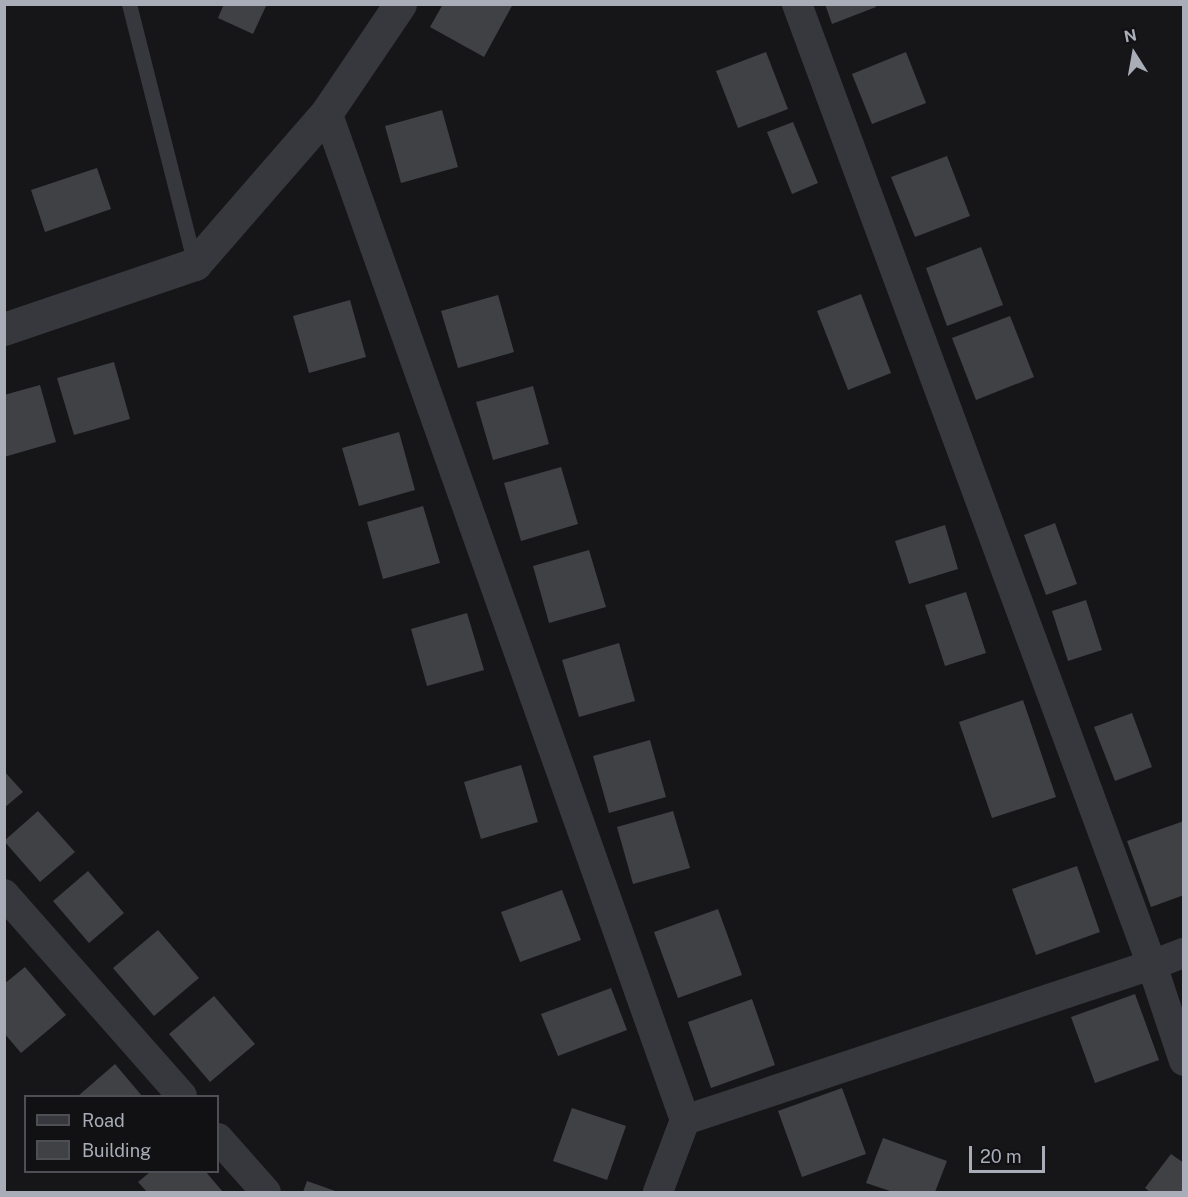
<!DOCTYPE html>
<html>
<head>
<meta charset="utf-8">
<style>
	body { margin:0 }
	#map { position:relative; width:1188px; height:1197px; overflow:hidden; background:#161618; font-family:"Public Sans",sans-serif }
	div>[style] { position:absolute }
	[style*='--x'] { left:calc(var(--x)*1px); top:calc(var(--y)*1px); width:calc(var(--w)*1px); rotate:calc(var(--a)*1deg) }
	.building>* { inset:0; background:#404145 }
	.service>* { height:15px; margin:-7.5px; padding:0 7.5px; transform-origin:7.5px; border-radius:7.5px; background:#37383d }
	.minor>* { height:30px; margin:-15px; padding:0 15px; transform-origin:15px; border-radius:15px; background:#37383d }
	.tertiary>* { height:33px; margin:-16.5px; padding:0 16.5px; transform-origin:16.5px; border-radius:16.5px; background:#37383d }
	span { translate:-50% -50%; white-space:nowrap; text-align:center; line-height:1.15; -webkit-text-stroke:4.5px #111113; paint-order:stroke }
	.frame { position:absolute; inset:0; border:6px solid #a8adb8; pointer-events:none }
	.legend { position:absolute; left:24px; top:1095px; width:195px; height:78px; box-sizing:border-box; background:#111113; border:2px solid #4d4f55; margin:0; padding:8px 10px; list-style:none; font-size:18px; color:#a8adb8 }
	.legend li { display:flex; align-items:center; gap:12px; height:30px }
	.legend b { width:30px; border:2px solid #4d4f55 }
	.north { position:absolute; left:1104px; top:24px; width:60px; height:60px; -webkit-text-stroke:4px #111113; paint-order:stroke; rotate:349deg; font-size:16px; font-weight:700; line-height:24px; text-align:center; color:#a8adb8 }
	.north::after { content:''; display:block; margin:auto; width:21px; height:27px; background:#a8adb8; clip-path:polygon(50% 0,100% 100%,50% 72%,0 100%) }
	.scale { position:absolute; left:969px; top:1146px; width:76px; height:27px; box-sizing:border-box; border:3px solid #a8adb8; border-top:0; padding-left:8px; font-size:18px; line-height:21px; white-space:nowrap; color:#a8adb8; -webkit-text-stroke:4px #111113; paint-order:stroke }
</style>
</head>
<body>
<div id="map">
	<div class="building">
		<i style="clip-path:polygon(224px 4px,267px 4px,253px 34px,218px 18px)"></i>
		<i style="clip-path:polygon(443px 4px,513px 4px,484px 57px,430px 27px)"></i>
		<i style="clip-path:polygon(825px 4px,875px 4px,876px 7px,832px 24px)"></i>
		<i style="clip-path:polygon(766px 52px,788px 109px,738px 128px,716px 71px)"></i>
		<i style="clip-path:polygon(906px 52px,926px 103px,872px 124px,852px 74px)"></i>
		<i style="clip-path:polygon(442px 110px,458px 167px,401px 183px,385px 126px)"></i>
		<i style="clip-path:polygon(793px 122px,818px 183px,792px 194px,767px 132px)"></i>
		<i style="clip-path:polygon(947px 156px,970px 216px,915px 237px,891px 177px)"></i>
		<i style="clip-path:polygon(97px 168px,111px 209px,45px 232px,31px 190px)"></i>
		<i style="clip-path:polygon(981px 247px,1003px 305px,947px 326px,926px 268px)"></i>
		<i style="clip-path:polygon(861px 294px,891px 373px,848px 390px,817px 311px)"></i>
		<i style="clip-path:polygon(498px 295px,514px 352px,458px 368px,441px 311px)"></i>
		<i style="clip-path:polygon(350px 300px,366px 357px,309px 373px,293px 316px)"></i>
		<i style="clip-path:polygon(1010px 316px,1034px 377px,976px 400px,952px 338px)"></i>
		<i style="clip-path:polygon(114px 362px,130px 419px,74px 435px,57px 378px)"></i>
		<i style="clip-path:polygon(40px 385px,56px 442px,4px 457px,4px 395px)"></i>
		<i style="clip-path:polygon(533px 386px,549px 444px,493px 460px,476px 402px)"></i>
		<i style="clip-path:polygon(399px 432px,415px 490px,359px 506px,342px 448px)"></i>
		<i style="clip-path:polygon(561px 467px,578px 524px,521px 541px,504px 483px)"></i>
		<i style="clip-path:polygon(423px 506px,440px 563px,383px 579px,367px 522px)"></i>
		<i style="clip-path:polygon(1055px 523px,1077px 584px,1046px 595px,1024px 535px)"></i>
		<i style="clip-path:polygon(945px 525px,958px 569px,909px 584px,895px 541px)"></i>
		<i style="clip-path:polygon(589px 550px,606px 607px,549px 623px,533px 566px)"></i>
		<i style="clip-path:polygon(966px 592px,986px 653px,945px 666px,925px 605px)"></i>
		<i style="clip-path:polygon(1086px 600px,1102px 650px,1068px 661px,1052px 611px)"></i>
		<i style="clip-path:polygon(467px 613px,484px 670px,427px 686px,411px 629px)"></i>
		<i style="clip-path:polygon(619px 643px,635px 701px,579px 717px,562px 660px)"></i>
		<i style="clip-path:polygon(1023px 700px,1056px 797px,992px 818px,959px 722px)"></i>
		<i style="clip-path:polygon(1132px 713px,1152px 767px,1115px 781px,1094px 727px)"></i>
		<i style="clip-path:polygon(650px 740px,666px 797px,609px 813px,593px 756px)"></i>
		<i style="clip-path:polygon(521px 765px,538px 822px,481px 839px,464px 782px)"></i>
		<i style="clip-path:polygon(4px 771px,23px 792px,4px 808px)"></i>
		<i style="clip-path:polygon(38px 811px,75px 852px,40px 882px,4px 841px)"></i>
		<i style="clip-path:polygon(673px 811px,690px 868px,633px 884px,617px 827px)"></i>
		<i style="clip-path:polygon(1184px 821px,1184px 895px,1151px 907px,1127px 841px)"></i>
		<i style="clip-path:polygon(1077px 866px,1100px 932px,1036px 955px,1012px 889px)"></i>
		<i style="clip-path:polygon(88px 871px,124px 913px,89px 943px,53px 901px)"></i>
		<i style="clip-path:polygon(562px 890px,581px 940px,520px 962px,501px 912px)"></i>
		<i style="clip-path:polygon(718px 909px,742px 975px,678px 998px,654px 932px)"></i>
		<i style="clip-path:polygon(158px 930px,199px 978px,154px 1016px,113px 968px)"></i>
		<i style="clip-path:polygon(25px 967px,66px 1015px,21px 1053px,4px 1033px,4px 984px)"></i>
		<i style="clip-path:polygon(611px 988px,627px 1030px,558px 1056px,541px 1014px)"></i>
		<i style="clip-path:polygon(1135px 994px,1159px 1060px,1095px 1083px,1071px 1017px)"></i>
		<i style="clip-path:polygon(214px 996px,255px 1044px,210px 1082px,169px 1034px)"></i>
		<i style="clip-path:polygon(752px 999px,775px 1065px,711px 1088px,688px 1022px)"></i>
		<i style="clip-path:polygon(115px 1064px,142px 1096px,78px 1096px)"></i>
		<i style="clip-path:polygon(842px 1088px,866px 1154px,802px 1177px,778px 1111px)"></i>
		<i style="clip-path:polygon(572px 1108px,626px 1126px,607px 1180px,553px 1161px)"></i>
		<i style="clip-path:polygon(883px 1138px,947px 1161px,935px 1192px,893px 1192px,866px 1183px)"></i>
		<i style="clip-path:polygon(1171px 1154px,1184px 1163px,1184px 1192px,1150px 1192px,1145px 1188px)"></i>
		<i style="clip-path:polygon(150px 1172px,206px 1172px,223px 1192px,147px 1192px,138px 1182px)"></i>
		<i style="clip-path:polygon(307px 1181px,338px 1192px,303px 1192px)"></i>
	</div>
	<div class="service">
		<i style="--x:129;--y:4;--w:268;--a:75.8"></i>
	</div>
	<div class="minor">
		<i style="--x:797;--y:4;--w:1024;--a:69.73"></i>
		<i style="--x:1152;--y:965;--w:101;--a:71.6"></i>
		<i style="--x:327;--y:112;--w:1070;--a:70.45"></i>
		<i style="--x:685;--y:1120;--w:77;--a:110.6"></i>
		<i style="--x:4;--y:894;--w:269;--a:48.6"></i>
		<i style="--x:685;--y:1120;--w:492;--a:-18.4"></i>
		<i style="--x:1152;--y:965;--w:34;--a:-21"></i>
		<i style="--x:218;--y:1138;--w:72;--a:48.4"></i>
	</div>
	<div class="tertiary">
		<i style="--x:4;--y:329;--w:202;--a:-18.8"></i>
		<i style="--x:195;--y:264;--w:201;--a:-49"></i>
		<i style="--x:327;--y:112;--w:130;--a:-55.9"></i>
	</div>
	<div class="frame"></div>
	<ul class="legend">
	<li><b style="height:8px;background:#37383d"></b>Road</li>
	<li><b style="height:16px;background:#404145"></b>Building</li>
	</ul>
	<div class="north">N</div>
	<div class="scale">20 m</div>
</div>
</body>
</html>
